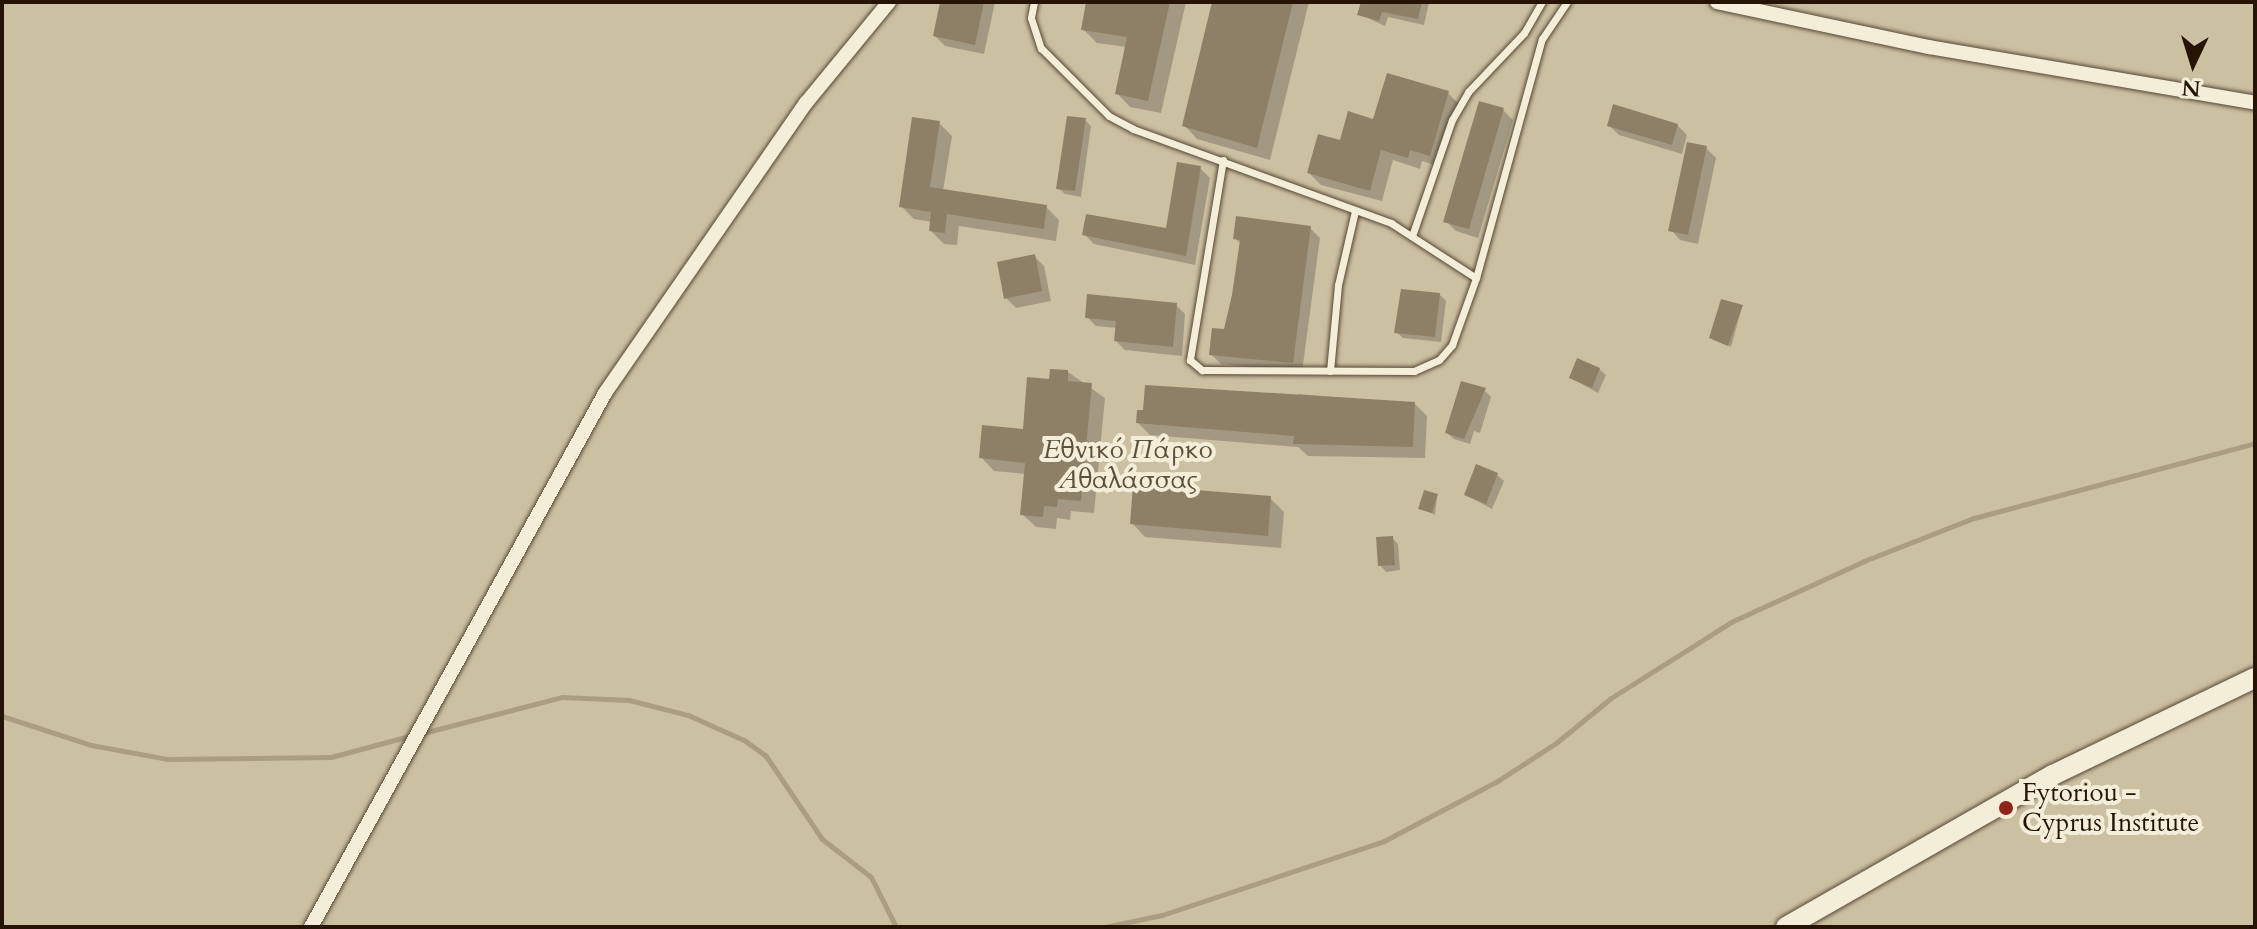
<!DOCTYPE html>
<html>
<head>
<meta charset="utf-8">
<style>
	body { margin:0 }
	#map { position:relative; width:2257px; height:929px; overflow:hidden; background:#eee3c3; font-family:Cardo,serif }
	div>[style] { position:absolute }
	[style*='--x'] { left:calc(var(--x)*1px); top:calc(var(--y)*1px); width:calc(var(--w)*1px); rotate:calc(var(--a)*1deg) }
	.green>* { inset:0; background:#ccc0a3 }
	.shadow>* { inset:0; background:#0003 }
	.stream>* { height:5px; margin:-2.5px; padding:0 2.5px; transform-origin:2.5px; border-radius:2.5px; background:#aa9d82 }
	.building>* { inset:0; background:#8e8067 }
	.roads { filter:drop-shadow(0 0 2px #574834) drop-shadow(0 0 2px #574834) }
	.lane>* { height:7px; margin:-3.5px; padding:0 3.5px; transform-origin:3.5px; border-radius:3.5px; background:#f4edd8 }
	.street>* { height:14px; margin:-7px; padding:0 7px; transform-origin:7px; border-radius:7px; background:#f4edd8 }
	.secondary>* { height:20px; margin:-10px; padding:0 10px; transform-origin:10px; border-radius:10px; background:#f4edd8 }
	.dots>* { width:22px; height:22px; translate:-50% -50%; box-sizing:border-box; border:4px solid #f4edd8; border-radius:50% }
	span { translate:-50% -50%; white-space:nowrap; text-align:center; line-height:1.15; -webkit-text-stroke:8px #f4edd8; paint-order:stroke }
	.park-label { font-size:26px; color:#5f503c; font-style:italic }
	.poi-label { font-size:26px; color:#251404 }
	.left { translate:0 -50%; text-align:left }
	.frame { position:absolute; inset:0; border:4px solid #251404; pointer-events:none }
	.north { position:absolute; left:2153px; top:24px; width:80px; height:80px; -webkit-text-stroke:6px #f4edd8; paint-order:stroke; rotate:184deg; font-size:22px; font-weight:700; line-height:32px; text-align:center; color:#251404 }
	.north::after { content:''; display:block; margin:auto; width:28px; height:36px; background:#251404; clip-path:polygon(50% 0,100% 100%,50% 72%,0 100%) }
</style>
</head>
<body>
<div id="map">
	<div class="green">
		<i style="clip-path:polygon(2px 2px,2255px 2px,2255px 927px,2px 927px)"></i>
	</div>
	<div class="shadow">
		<i style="clip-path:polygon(942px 2px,995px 2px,984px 54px,945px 46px,935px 36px)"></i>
		<i style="clip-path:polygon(1088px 2px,1186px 2px,1161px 113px,1130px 107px,1117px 93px,1127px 47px,1097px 43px,1083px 29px)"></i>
		<i style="clip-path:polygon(1214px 2px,1309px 2px,1270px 160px,1197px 139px,1184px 125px)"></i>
		<i style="clip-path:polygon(1363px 2px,1429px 2px,1424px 25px,1388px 17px,1385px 26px,1359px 14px)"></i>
		<i style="clip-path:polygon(1448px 93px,1460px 105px,1441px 167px,1422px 161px,1420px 169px,1393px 160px,1382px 201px,1321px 185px,1309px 173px,1341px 142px,1374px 121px)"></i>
		<i style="clip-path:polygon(1503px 110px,1513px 120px,1478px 238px,1456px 231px,1446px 221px)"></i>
		<i style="clip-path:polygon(1085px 120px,1091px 126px,1081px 197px,1065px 194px,1058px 188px)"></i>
		<i style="clip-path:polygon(939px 123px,952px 136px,943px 191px,1046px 207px,1059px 220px,1056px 241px,959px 226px,957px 245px,944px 244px,931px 231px,932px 222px,914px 219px,901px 206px)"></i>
		<i style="clip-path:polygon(1609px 125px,1677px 125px,1687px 135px,1682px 154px,1619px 135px)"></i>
		<i style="clip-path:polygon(1706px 148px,1716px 158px,1698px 244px,1680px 240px,1671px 230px)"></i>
		<i style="clip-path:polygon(1200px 168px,1210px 178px,1195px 265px,1094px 244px,1084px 234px,1167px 230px)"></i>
		<i style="clip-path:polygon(1310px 228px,1320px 238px,1302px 372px,1221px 364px,1211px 354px,1226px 331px,1241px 244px,1235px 238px)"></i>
		<i style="clip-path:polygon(1034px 256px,1044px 266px,1051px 301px,1016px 308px,1006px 298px)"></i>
		<i style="clip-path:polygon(1439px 294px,1446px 301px,1441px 342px,1403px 338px,1396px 332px)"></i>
		<i style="clip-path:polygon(1176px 305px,1185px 314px,1182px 356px,1125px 350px,1116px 341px,1117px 328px,1096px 326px,1087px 317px)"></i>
		<i style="clip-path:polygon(1742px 307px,1731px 347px,1714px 340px,1711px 338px)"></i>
		<i style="clip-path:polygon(1599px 369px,1606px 375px,1598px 393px,1571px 378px)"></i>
		<i style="clip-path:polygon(1068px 372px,1105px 398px,1094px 513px,1071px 511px,1070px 520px,1057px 518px,1056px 529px,1036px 527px,1022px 514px,1026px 474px,994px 471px,981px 457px,1024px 431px,1051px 381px)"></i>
		<i style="clip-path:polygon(1484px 390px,1491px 397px,1480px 433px,1474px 431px,1470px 444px,1454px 439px,1447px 433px)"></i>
		<i style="clip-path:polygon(1298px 394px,1415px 404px,1427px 416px,1425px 458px,1308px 456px,1298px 447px,1150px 435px,1138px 423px,1298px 399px)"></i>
		<i style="clip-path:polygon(1497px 475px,1504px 481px,1492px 509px,1466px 495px)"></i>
		<i style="clip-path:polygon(1437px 496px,1435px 515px,1420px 508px)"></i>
		<i style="clip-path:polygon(1270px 498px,1284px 512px,1281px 548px,1145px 537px,1132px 523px)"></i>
		<i style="clip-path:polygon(1392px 538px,1398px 544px,1400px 570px,1386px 572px,1380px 565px)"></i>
	</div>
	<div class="stream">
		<i style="--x:2;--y:716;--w:94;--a:18"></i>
		<i style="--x:91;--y:745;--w:77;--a:10.4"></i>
		<i style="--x:167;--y:759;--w:164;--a:-0.7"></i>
		<i style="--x:331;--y:757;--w:85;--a:-15"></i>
		<i style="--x:423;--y:733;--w:144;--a:-14.5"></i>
		<i style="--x:562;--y:697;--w:67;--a:2.6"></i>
		<i style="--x:629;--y:700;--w:61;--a:14.3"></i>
		<i style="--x:688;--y:715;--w:61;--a:24.1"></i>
		<i style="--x:744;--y:740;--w:27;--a:36"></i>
		<i style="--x:766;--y:756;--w:100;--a:56"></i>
		<i style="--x:822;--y:839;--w:62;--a:37.8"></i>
		<i style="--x:871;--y:877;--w:56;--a:63.4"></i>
		<i style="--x:1105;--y:927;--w:58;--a:-11.9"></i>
		<i style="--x:1162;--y:915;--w:234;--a:-18.4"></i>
		<i style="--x:1384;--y:841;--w:130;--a:-27.9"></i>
		<i style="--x:1499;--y:780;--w:68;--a:-33"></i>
		<i style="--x:1556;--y:743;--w:71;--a:-39.3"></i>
		<i style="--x:1611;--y:698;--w:142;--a:-32.3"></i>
		<i style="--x:1731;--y:622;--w:146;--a:-24.6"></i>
		<i style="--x:1864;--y:561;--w:118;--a:-21.4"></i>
		<i style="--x:1974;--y:518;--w:291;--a:-14.9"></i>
	</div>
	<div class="building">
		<i style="clip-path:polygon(940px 2px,984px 2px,975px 45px,933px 36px)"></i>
		<i style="clip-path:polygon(1086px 2px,1170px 2px,1148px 101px,1115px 94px,1127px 37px,1081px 30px)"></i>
		<i style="clip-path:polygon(1212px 2px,1293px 2px,1257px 148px,1182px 126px)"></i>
		<i style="clip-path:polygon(1361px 2px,1422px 2px,1418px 19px,1382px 12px,1379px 21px,1357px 15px)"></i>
		<i style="clip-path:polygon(1387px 73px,1449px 91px,1430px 156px,1410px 150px,1408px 158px,1381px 150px,1370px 191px,1307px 173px,1318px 134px,1340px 140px,1348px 111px,1373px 119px)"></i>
		<i style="clip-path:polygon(1479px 101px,1504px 108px,1469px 229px,1443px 222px)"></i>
		<i style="clip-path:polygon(1613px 104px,1678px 124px,1672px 145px,1607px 126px)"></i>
		<i style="clip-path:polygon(1067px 116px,1086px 118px,1075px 191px,1056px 189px)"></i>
		<i style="clip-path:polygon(912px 117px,940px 121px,930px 187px,1047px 205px,1044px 229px,947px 214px,945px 233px,929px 231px,931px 212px,899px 207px)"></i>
		<i style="clip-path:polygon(1687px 142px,1707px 146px,1688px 235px,1668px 231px)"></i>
		<i style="clip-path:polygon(1177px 162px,1201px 166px,1186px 256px,1082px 235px,1086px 214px,1166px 228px)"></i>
		<i style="clip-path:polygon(1236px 216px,1311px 226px,1293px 363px,1209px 355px,1212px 328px,1224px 329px,1232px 295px,1240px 240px,1233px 239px)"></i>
		<i style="clip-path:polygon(1035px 254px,1042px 291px,1004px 299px,997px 262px)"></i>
		<i style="clip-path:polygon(1401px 289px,1440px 293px,1435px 337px,1394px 333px)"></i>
		<i style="clip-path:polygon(1087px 294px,1177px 303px,1173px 347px,1114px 341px,1116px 321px,1085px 318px)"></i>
		<i style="clip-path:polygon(1721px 299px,1743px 305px,1728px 346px,1709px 338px)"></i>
		<i style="clip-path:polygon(1577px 358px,1600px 368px,1592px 388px,1569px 378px)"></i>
		<i style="clip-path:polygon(1050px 369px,1068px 370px,1068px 381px,1092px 383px,1081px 501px,1058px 499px,1057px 507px,1044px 506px,1043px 517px,1020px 515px,1025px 463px,979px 458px,982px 425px,1023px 429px,1027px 377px,1049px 379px)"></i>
		<i style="clip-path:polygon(1461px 381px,1486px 388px,1464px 439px,1445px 433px)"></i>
		<i style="clip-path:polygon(1145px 385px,1415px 402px,1413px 447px,1293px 444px,1294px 436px,1136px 423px,1137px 410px,1143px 410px)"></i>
		<i style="clip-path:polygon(1476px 464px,1498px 473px,1486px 504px,1464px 495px)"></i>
		<i style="clip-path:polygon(1133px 485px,1271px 496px,1268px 536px,1130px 524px)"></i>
		<i style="clip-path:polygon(1424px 490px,1438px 494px,1432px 513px,1418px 509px)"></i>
		<i style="clip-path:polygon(1393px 536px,1395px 565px,1378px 566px,1376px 537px)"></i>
	</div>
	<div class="roads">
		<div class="lane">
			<i style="--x:1034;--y:2;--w:16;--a:101"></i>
			<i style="--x:1031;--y:18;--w:32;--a:72"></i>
			<i style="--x:1041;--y:48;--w:96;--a:45"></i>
			<i style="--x:1109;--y:116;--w:27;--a:28"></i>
			<i style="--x:1133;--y:129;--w:275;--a:20"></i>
			<i style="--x:1391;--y:223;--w:101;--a:32.9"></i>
			<i style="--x:1223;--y:160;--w:203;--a:99.4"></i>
			<i style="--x:1190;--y:360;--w:16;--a:40"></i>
			<i style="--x:1202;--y:370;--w:212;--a:0.3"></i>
			<i style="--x:1414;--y:371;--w:27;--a:-24"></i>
			<i style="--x:1439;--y:360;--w:20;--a:-49"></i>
			<i style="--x:1452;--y:345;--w:71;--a:-70.3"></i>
			<i style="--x:1476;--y:278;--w:248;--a:-74.6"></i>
			<i style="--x:1542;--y:39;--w:45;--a:-56"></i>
			<i style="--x:1412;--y:236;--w:123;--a:-71"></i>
			<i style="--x:1452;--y:120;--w:32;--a:-60"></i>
			<i style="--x:1468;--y:92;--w:81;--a:-46.5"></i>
			<i style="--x:1524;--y:33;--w:36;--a:-60"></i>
			<i style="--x:1330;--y:371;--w:86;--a:-84.7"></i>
			<i style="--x:1338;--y:285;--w:76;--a:-77.1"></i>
		</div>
		<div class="street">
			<i style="--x:1717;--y:2;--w:217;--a:12"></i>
			<i style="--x:1929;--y:47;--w:331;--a:9.7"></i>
			<i style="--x:311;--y:927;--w:610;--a:-61.16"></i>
			<i style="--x:605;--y:393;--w:353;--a:-55.3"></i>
			<i style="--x:806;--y:103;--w:131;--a:-50.6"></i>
		</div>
		<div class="secondary">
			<i style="--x:1786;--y:927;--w:307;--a:-29.7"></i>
			<i style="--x:2053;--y:775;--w:224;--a:-25.7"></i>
		</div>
	</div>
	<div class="dots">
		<i style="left:2006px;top:808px;background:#8f2418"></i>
	</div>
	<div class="park-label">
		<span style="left:1128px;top:465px">Εθνικό Πάρκο<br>Αθαλάσσας</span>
	</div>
	<div class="poi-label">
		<span class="left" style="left:2022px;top:808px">Fytoriou -<br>Cyprus Institute</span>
	</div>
	<div class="frame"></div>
	<div class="north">N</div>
</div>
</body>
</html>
